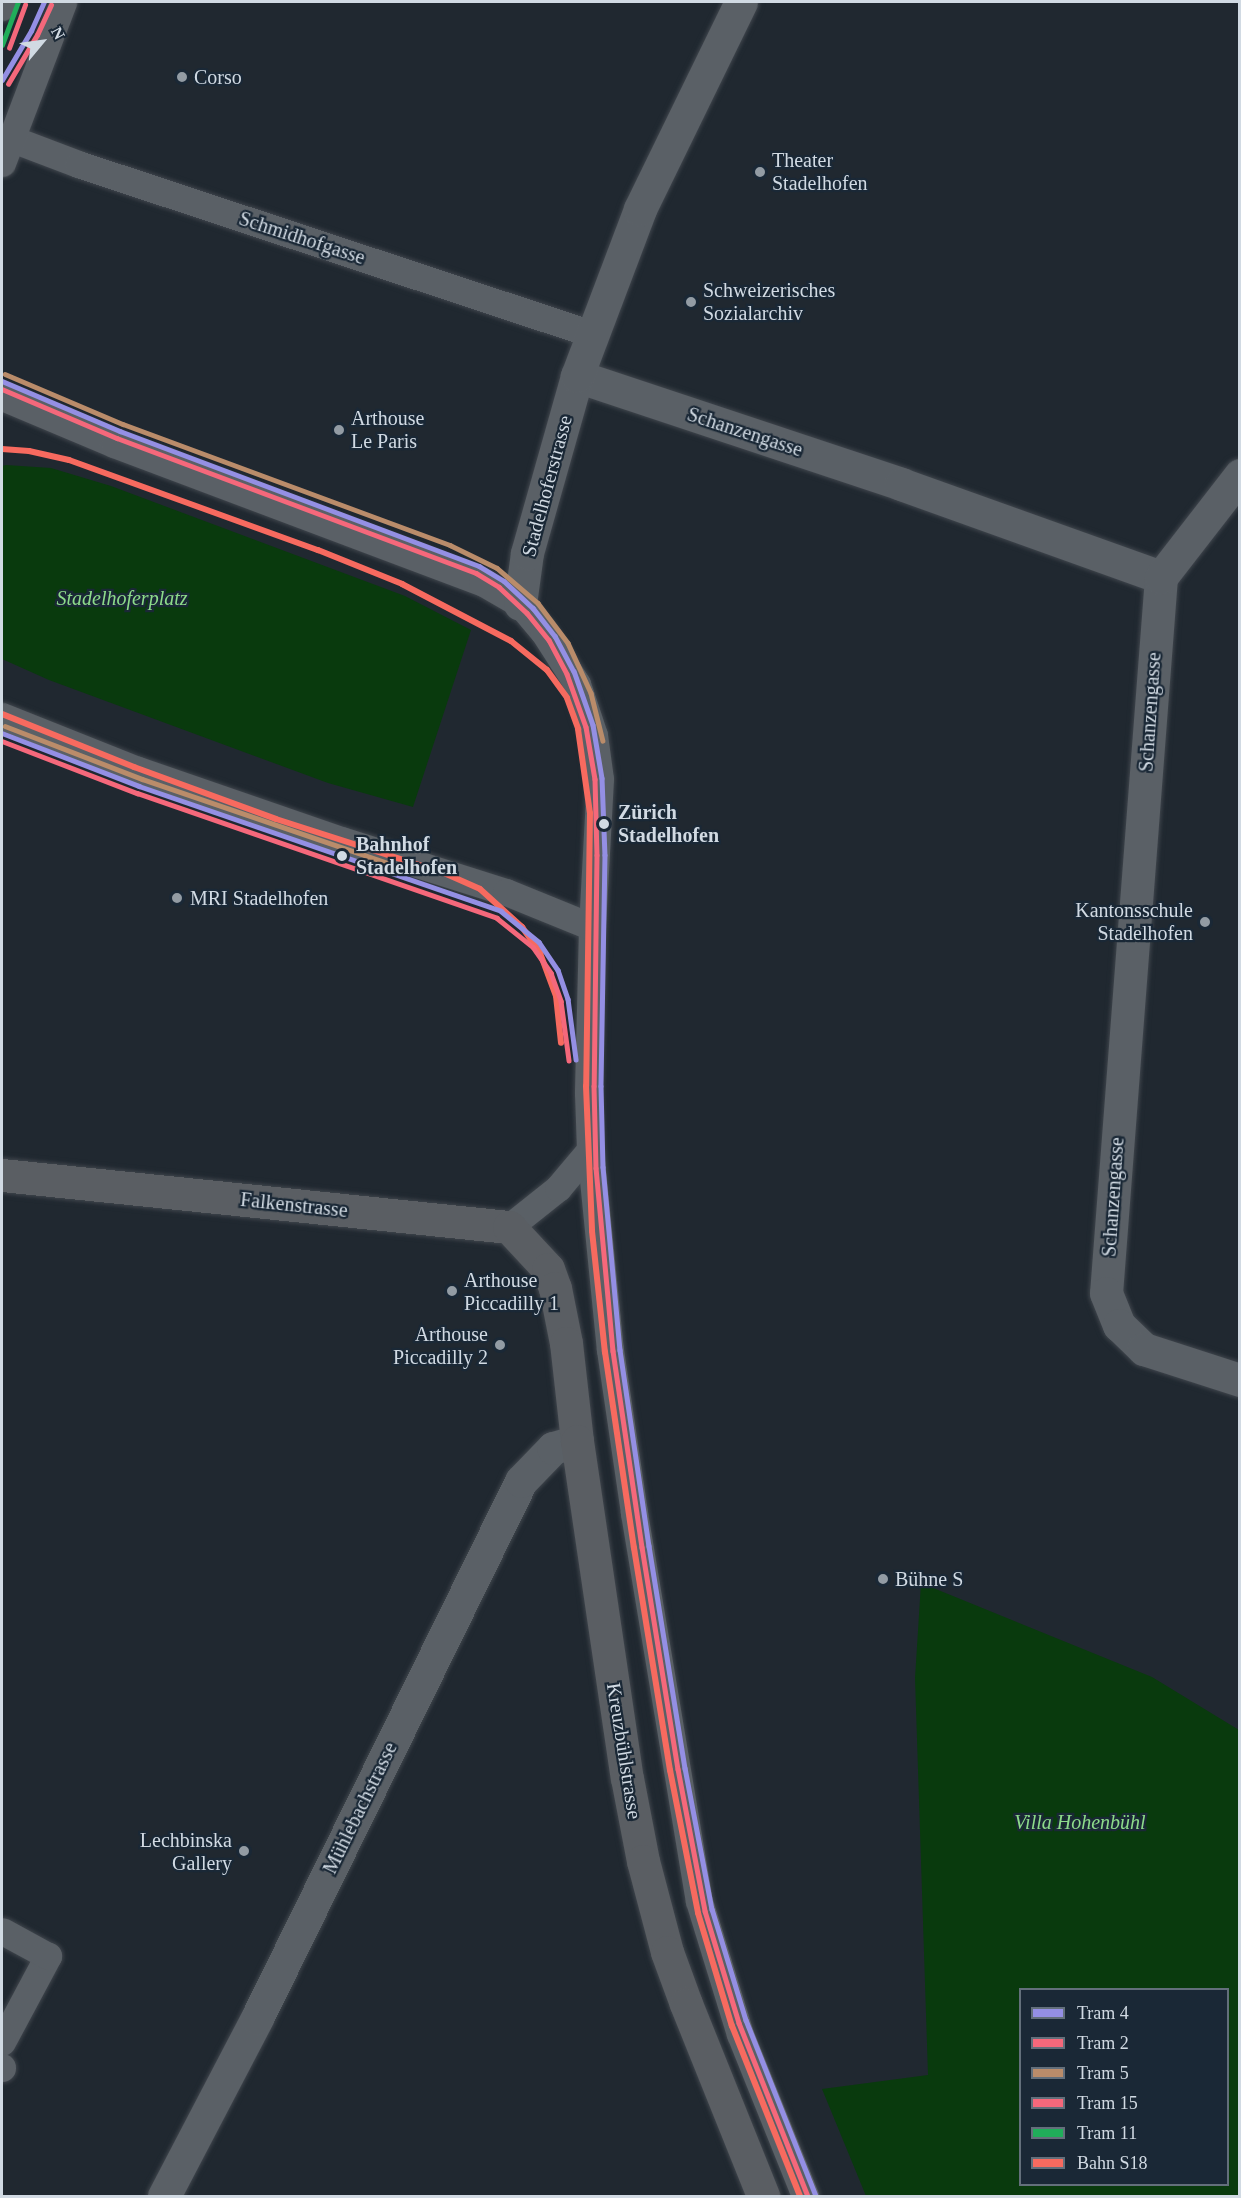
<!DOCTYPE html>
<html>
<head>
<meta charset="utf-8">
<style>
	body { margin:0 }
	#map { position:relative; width:1241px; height:2198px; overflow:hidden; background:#202830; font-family:Georgia,serif }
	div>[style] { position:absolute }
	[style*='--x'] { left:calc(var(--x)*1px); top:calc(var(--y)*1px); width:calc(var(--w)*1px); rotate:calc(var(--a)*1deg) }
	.green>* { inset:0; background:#093a0d }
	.roads { filter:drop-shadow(0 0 2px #3f454c) drop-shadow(0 0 2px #3f454c) }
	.lane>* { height:27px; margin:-13.5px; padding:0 13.5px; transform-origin:13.5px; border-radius:13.5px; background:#5a6066 }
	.street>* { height:33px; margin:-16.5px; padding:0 16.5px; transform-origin:16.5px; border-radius:16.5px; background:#5a6066 }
	.secondary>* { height:33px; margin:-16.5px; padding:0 16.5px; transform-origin:16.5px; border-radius:16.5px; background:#5a5e63 }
	.rail-1>* { height:6px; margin:-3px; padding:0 3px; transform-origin:3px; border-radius:3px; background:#f76a5f }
	.tram-1>* { height:4.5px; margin:-2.25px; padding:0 2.25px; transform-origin:2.25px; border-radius:2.25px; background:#948fe4 }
	.tram-2>* { height:4.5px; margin:-2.25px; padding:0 2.25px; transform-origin:2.25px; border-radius:2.25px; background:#f5687b }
	.tram-3>* { height:4.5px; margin:-2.25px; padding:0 2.25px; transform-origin:2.25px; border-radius:2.25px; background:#ba8c6a }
	.tram-4>* { height:4.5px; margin:-2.25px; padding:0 2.25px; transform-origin:2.25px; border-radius:2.25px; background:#f5687b }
	.tram-5>* { height:4.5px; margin:-2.25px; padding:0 2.25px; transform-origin:2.25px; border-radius:2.25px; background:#20ad5a }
	.dots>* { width:16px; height:16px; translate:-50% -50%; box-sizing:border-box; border:3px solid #1a2836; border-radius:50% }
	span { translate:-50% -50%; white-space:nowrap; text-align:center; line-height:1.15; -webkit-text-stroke:4.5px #1a2836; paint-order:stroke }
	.poi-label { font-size:20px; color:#d1dae3 }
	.left { translate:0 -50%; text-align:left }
	.right { translate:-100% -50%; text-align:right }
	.street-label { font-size:20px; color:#d1dae3 }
	.park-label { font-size:20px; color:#8ddb8a; font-style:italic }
	.stop-label { font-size:20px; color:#d1dae3; font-weight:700 }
	.frame { position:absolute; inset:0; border:3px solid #d1dae3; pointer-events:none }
	.legend { position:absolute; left:1019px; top:1988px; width:210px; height:198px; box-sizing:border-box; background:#1a2836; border:2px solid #636f7b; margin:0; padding:8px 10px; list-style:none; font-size:18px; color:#d1dae3 }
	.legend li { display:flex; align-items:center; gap:12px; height:30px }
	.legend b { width:30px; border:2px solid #636f7b }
	.north { position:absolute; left:12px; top:12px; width:60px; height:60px; -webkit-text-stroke:4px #1a2836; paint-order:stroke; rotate:61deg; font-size:16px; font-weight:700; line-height:24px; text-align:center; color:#d1dae3 }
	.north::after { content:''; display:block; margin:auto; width:21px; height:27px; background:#d1dae3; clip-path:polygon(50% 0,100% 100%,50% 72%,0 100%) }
</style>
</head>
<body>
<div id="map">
	<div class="green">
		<i style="clip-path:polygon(6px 465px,51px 468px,111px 486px,405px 596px,471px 630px,413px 807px,328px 783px,49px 680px,2px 659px,2px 466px)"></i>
		<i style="clip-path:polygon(evenodd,921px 1583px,1152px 1677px,1239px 1730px,1239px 2196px,866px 2196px,822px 2089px,928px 2075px,915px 1678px,921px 1583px,1020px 1990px,1228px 1990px,1228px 2184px,1020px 2184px,1020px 1990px)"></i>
	</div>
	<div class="roads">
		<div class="lane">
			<i style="--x:2;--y:7;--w:5;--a:-79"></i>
			<i style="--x:12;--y:139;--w:71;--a:20.7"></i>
			<i style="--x:78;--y:164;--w:541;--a:18.3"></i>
			<i style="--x:2;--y:163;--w:172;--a:-69.2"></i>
			<i style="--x:2;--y:397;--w:121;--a:22.8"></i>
			<i style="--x:114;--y:444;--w:393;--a:20.6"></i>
			<i style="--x:482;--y:582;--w:44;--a:30.1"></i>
			<i style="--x:520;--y:604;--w:35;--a:50"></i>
			<i style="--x:543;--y:631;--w:63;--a:57.3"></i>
			<i style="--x:577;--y:684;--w:54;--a:71.6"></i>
			<i style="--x:594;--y:735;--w:44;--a:82.2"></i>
			<i style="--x:600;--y:779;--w:148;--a:93.1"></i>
			<i style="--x:592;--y:927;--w:166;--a:91.4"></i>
			<i style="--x:588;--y:1093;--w:57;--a:88"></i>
			<i style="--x:590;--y:1150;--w:201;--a:84.3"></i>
			<i style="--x:610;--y:1350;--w:165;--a:81.6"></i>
			<i style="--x:634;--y:1513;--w:393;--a:80.5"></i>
			<i style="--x:699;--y:1901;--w:139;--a:72.9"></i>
			<i style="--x:740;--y:2034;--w:175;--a:68.1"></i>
			<i style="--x:2;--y:716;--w:146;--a:21.7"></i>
			<i style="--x:138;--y:770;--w:215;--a:19"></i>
			<i style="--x:341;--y:840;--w:173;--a:17.5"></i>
			<i style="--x:506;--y:892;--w:93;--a:22.1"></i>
			<i style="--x:509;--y:1227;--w:63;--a:-38.5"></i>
			<i style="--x:558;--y:1188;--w:50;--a:-49.9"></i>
			<i style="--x:2;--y:2042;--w:98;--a:-61.9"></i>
			<i style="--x:48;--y:1956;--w:52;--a:-151.5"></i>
			<i style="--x:2;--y:2067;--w:1;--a:90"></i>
		</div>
		<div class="street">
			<i style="--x:577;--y:376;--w:342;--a:18.4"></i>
			<i style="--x:901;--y:484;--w:276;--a:19.7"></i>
			<i style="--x:1161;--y:577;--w:718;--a:94.39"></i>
			<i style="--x:1106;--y:1293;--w:35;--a:68"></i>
			<i style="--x:1119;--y:1325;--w:35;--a:44"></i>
			<i style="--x:1144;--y:1349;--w:101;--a:17.9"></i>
			<i style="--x:1161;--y:577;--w:129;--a:-52.2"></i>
			<i style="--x:520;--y:604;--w:51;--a:-82.2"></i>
			<i style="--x:527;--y:553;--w:184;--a:-74.2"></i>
			<i style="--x:577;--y:376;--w:178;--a:-69.3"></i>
			<i style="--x:640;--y:209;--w:230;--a:-64"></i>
			<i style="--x:164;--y:2196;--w:201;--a:-62.4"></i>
			<i style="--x:257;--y:2018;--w:598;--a:-63.82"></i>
			<i style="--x:521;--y:1481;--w:46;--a:-45.9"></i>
			<i style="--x:553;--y:1448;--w:25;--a:-16"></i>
		</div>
		<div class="secondary">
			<i style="--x:2;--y:1175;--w:510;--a:5.86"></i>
			<i style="--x:509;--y:1227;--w:57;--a:47.1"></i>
			<i style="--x:548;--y:1269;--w:20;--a:70"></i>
			<i style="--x:555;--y:1288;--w:56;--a:78.7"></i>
			<i style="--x:566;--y:1343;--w:99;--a:83.6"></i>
			<i style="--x:577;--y:1441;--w:341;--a:81.6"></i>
			<i style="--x:627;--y:1778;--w:85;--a:79.1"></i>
			<i style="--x:643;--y:1861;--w:94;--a:75.2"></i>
			<i style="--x:667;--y:1952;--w:55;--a:69.9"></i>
			<i style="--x:686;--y:2004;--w:207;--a:68.1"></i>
		</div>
	</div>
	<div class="rail-1">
		<i style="--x:2;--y:449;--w:27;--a:4"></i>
		<i style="--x:29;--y:451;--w:41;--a:12.7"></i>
		<i style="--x:69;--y:460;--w:265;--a:19.9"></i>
		<i style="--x:318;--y:550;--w:91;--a:22"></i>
		<i style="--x:402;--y:584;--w:123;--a:27.6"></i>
		<i style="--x:511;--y:641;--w:46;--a:38.9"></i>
		<i style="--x:547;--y:670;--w:34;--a:54"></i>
		<i style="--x:567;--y:698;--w:33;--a:70"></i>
		<i style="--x:578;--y:729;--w:85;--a:81.9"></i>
		<i style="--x:590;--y:813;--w:273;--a:90.8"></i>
		<i style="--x:586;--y:1086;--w:145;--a:87.6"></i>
		<i style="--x:592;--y:1231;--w:122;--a:83.9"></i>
		<i style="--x:605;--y:1352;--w:198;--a:81.6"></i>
		<i style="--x:634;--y:1548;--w:225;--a:80.8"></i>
		<i style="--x:670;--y:1770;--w:146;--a:78.9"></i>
		<i style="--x:698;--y:1913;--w:118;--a:73.3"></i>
		<i style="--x:732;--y:2026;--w:183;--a:68.2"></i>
		<i style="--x:2;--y:714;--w:142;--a:21.9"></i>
		<i style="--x:134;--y:767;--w:151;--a:20.1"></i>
		<i style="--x:276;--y:819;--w:176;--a:17.8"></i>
		<i style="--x:444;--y:873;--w:39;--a:24"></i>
		<i style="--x:480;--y:889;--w:57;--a:42.1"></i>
		<i style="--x:522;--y:927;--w:32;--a:55"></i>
		<i style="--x:540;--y:953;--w:46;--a:69.6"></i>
		<i style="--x:556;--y:996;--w:47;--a:83.9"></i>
	</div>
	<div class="tram-1">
		<i style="--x:2;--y:80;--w:57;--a:-59.4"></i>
		<i style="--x:31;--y:31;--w:32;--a:-66"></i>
		<i style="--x:2;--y:381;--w:128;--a:23"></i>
		<i style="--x:120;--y:431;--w:384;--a:20.6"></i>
		<i style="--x:479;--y:566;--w:29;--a:31"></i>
		<i style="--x:504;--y:581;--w:40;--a:43"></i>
		<i style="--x:533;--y:608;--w:36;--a:52"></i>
		<i style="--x:555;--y:636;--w:40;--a:62"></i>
		<i style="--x:574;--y:671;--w:57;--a:70.6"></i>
		<i style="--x:593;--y:725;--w:54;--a:80.4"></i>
		<i style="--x:602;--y:778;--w:77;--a:87.8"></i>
		<i style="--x:605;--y:855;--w:231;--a:91"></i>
		<i style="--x:601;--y:1086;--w:81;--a:88.6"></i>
		<i style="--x:603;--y:1167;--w:184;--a:84.7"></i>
		<i style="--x:620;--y:1350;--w:198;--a:81.6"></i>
		<i style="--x:649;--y:1546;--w:225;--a:80.8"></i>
		<i style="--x:685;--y:1768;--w:144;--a:79.2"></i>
		<i style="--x:712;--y:1909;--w:116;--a:73"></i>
		<i style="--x:746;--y:2020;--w:189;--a:68.3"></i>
		<i style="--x:2;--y:733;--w:147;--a:21.1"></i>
		<i style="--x:139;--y:786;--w:383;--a:19"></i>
		<i style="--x:501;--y:911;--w:49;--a:39.2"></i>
		<i style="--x:539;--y:942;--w:34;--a:56"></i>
		<i style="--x:558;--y:970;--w:31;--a:71"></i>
		<i style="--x:568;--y:999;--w:61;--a:82.4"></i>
	</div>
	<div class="tram-2">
		<i style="--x:9;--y:48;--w:46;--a:-69.6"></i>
		<i style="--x:2;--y:389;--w:125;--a:23.1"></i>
		<i style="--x:117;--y:438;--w:384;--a:20.6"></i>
		<i style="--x:476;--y:573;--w:27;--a:31"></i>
		<i style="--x:499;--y:587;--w:38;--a:43"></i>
		<i style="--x:527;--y:613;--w:35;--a:51"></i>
		<i style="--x:549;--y:640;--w:38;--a:62"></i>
		<i style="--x:567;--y:674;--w:56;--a:70.3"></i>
		<i style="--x:586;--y:727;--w:53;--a:80.2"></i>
		<i style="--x:595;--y:779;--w:76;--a:88.5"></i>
		<i style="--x:597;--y:855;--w:231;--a:90.7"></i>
		<i style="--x:594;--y:1086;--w:82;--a:88.6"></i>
		<i style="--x:596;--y:1168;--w:184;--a:84.7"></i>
		<i style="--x:613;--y:1351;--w:198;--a:81.6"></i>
		<i style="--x:642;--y:1547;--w:225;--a:80.8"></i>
		<i style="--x:678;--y:1769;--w:145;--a:79.2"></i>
		<i style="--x:705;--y:1911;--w:117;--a:73.1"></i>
		<i style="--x:739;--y:2023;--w:186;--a:68.3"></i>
		<i style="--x:2;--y:741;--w:145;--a:21.1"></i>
		<i style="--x:137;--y:793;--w:381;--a:19.1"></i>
		<i style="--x:497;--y:918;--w:46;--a:38.9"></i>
		<i style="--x:533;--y:947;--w:32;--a:55"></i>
		<i style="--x:551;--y:973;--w:30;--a:70"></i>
		<i style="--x:561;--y:1001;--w:60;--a:82.3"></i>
	</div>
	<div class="tram-3">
		<i style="--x:5;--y:374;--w:128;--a:23"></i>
		<i style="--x:123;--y:424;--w:349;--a:20.3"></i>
		<i style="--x:450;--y:545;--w:52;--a:26.1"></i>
		<i style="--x:497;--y:568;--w:54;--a:40.5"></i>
		<i style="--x:538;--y:603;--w:50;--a:53.1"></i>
		<i style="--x:568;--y:643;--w:55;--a:65.3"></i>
		<i style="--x:591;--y:693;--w:49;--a:76"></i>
		<i style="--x:5;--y:726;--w:147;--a:21.1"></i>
		<i style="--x:142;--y:779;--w:265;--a:18.9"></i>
	</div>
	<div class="tram-4">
		<i style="--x:8;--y:84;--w:57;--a:-59.4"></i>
		<i style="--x:37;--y:35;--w:33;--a:-65"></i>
	</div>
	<div class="tram-5">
		<i style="--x:2;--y:45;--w:46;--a:-69.6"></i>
	</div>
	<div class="dots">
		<i style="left:182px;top:77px;background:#939ca4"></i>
		<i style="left:760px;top:172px;background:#939ca4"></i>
		<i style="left:691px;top:302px;background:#939ca4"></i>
		<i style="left:339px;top:430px;background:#939ca4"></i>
		<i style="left:604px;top:824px;background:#d1dae3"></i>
		<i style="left:342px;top:856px;background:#d1dae3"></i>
		<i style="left:177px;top:898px;background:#939ca4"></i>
		<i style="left:1205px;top:922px;background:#939ca4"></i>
		<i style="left:452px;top:1291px;background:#939ca4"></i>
		<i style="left:500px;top:1345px;background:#939ca4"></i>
		<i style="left:883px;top:1579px;background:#939ca4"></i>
		<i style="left:244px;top:1851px;background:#939ca4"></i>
	</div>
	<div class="poi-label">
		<span class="left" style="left:194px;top:77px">Corso</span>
		<span class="left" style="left:772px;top:172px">Theater<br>Stadelhofen</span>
		<span class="left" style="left:703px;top:302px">Schweizerisches<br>Sozialarchiv</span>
		<span class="left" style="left:351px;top:430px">Arthouse<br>Le Paris</span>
		<span class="left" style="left:190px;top:898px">MRI Stadelhofen</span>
		<span class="right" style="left:1193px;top:922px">Kantonsschule<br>Stadelhofen</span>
		<span class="left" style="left:464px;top:1292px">Arthouse<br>Piccadilly 1</span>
		<span class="right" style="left:488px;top:1346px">Arthouse<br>Piccadilly 2</span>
		<span class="left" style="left:895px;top:1579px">Bühne S</span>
		<span class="right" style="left:232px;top:1852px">Lechbinska<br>Gallery</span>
	</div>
	<div class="street-label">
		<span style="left:302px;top:238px;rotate:18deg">Schmidhofgasse</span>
		<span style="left:745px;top:432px;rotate:18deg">Schanzengasse</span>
		<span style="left:547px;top:486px;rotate:-75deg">Stadelhoferstrasse</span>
		<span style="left:1150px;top:712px;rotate:-86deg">Schanzengasse</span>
		<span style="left:1113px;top:1197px;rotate:-86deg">Schanzengasse</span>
		<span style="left:294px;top:1205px;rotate:6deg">Falkenstrasse</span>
		<span style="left:624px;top:1751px;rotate:81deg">Kreuzbühlstrasse</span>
		<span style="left:360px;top:1808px;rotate:-64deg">Mühlebachstrasse</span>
	</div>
	<div class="park-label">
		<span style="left:122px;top:598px">Stadelhoferplatz</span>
		<span style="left:1080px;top:1822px">Villa Hohenbühl</span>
	</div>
	<div class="stop-label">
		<span class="left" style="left:618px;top:824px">Zürich<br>Stadelhofen</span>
		<span class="left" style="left:356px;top:856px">Bahnhof<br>Stadelhofen</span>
	</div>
	<div class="frame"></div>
	<ul class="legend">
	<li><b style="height:8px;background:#948fe4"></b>Tram 4</li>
	<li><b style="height:8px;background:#f5687b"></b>Tram 2</li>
	<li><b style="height:8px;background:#ba8c6a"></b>Tram 5</li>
	<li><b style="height:8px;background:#f5687b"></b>Tram 15</li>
	<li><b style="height:8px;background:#20ad5a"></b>Tram 11</li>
	<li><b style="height:8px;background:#f76a5f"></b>Bahn S18</li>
	</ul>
	<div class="north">N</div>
</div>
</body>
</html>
